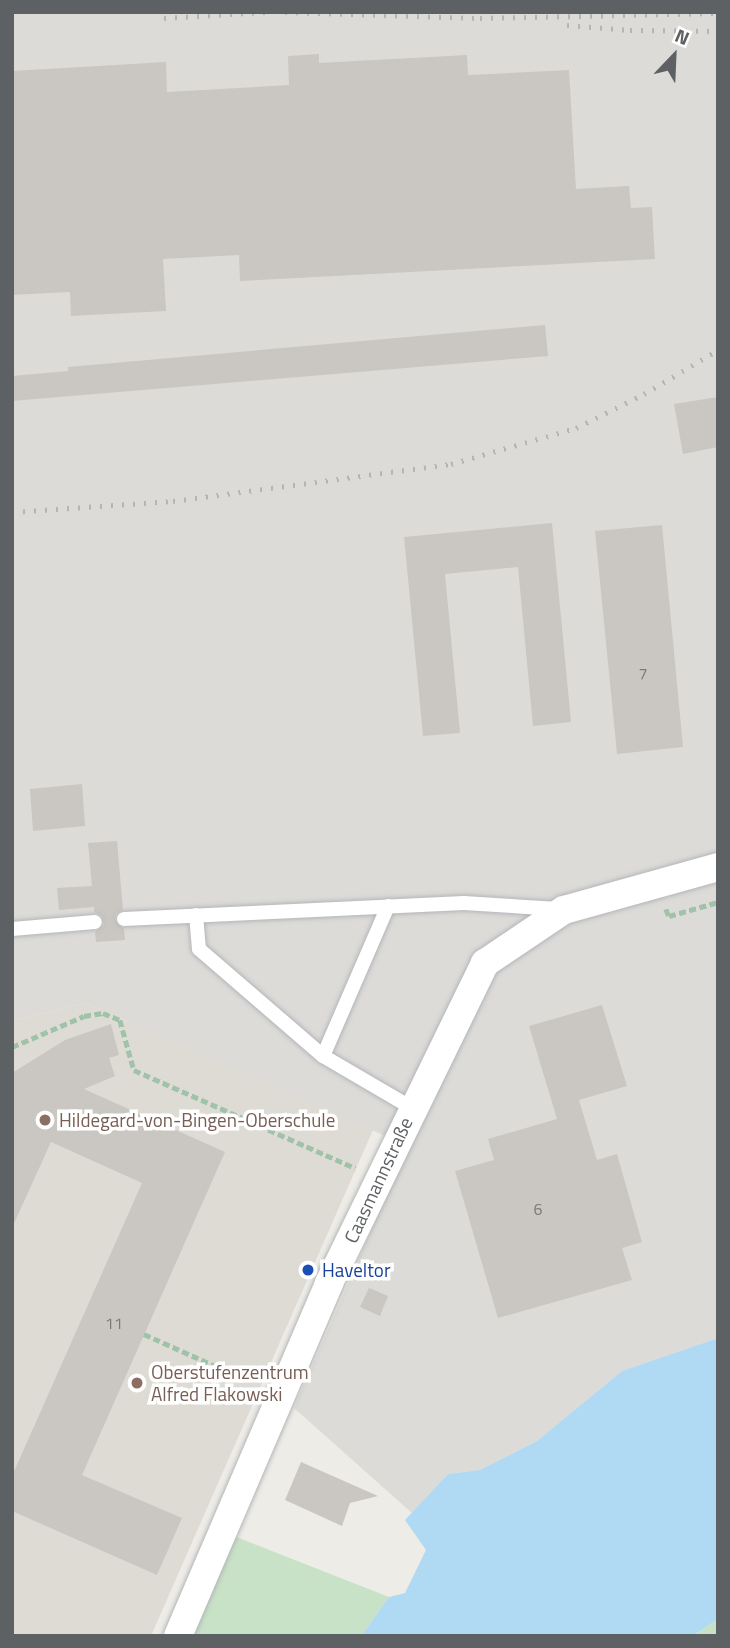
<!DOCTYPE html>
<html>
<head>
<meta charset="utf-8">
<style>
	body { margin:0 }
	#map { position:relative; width:730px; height:1648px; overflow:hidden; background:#eeece6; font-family:"Titillium Web",sans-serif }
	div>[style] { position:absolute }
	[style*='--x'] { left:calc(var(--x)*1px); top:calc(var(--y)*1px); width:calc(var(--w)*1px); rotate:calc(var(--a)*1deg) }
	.industrial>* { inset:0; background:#dddbd8 }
	.education>* { inset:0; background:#dedbd5 }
	.green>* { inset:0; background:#c7e2c6 }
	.water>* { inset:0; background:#b0d9f4 }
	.building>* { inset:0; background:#cac7c2 }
	.path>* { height:4.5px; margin-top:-2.25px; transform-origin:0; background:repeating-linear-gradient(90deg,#a0c2a9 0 7px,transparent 0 10.5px) }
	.roads { filter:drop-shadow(0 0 2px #b3b6b9) drop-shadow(0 0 2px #b3b6b9) }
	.service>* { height:14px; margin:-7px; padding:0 7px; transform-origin:7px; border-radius:7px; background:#fff }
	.minor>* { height:28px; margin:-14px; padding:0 14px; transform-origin:14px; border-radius:14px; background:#fff }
	.rail>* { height:5px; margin-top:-2.5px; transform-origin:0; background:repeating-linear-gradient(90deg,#b4b5b5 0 2px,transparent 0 11px) }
	.dots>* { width:19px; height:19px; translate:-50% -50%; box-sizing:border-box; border:4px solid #fff; border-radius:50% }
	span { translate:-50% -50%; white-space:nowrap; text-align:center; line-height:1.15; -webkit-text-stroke:7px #fff; paint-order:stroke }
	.number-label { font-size:16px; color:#797a7c }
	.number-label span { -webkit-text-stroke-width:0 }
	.education-label { font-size:19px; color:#785e54 }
	.left { translate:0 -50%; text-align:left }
	.street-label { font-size:19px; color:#5e6164 }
	.transit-label { font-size:19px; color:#164399 }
	.frame { position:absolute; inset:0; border:14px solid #5e6164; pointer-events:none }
	.north { position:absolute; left:639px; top:21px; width:70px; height:70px; -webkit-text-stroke:5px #fff; paint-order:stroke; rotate:23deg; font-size:19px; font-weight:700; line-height:28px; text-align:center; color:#5e6164 }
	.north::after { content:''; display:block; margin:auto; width:24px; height:32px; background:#5e6164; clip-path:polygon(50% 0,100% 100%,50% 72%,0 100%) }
</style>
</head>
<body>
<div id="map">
	<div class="industrial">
		<i style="clip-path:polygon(12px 12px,718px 12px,718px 1338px,622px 1371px,537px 1441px,480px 1470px,448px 1474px,412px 1513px,294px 1408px,408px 1146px,86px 1003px,12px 1021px)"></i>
	</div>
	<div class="education">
		<i style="clip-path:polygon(86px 1003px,373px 1130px,151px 1636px,12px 1636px,12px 1021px)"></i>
	</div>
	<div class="green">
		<i style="clip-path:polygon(236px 1537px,389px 1597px,361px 1636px,191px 1636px)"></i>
		<i style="clip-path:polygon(718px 1619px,718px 1636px,694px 1636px)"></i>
	</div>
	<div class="water">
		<i style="clip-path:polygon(718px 1338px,718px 1619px,693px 1636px,361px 1636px,389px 1597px,405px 1593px,426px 1550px,405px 1520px,448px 1474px,480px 1470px,537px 1441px,622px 1371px)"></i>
	</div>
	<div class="building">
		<i style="clip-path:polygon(319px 54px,319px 63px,467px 55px,468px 75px,569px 70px,576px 189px,629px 186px,631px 208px,652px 207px,655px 259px,240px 281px,239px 255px,163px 259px,166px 311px,71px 316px,70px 292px,12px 295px,12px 71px,166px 62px,167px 92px,289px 85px,288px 56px)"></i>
		<i style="clip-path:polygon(545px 325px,548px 356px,12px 401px,12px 376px,68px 371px,68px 367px)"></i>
		<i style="clip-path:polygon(718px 397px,718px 447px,683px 454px,674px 404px)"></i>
		<i style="clip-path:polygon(552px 523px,571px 722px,533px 726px,518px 567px,445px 574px,460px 733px,423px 736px,404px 537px)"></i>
		<i style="clip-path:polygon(662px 525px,683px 747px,617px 754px,595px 531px)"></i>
		<i style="clip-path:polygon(82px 784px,85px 826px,33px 831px,30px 789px)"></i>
		<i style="clip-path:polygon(117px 841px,123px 910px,116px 914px,115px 920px,124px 929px,125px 940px,96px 942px,95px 932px,104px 925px,102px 916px,94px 912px,94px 907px,59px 910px,57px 888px,92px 886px,88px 843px)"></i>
		<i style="clip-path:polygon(602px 1005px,627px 1086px,579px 1100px,597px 1160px,617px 1154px,642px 1242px,622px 1248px,632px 1280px,498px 1318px,455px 1171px,494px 1160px,488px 1139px,557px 1119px,529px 1026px)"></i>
		<i style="clip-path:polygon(111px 1024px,119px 1055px,109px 1058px,115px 1076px,84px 1089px,225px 1152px,82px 1475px,182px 1518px,157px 1575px,12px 1511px,12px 1476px,142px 1183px,51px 1142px,12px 1228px,12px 1073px,65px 1040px)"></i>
		<i style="clip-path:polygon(369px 1288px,388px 1296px,380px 1316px,360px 1307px)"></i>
		<i style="clip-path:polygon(301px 1462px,378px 1496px,350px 1503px,342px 1526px,285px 1500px)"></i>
	</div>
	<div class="path">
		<i style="--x:666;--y:909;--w:8;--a:67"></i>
		<i style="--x:669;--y:916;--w:51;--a:-15.9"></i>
		<i style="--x:12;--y:1047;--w:78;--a:-23.3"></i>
		<i style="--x:84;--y:1016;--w:19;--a:-9"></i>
		<i style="--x:103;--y:1013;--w:18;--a:22"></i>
		<i style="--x:120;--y:1020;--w:52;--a:74.4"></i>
		<i style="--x:134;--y:1070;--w:242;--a:23.9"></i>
		<i style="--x:144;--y:1334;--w:76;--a:24.2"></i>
	</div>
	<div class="roads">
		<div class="service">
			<i style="--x:388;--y:906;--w:163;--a:113.4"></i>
			<i style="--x:323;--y:1056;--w:103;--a:30.3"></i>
			<i style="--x:196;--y:915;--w:34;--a:85"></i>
			<i style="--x:199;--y:949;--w:164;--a:40.8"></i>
			<i style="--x:124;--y:919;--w:340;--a:-2.7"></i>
			<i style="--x:464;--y:903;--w:95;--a:3.6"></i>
			<i style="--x:12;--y:929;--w:83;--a:-4.8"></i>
		</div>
		<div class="minor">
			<i style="--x:178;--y:1636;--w:384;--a:-66.8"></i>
			<i style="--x:329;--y:1283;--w:356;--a:-64"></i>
			<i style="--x:485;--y:963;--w:95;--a:-33.9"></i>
			<i style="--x:564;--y:910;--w:160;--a:-15.6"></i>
		</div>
	</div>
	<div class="rail">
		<i style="--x:285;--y:12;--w:195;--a:1.8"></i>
		<i style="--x:480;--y:18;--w:238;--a:-1.2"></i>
		<i style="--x:164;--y:18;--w:102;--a:-3.4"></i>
		<i style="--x:567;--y:25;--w:63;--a:4.5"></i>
		<i style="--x:630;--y:30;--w:88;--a:0.7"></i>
		<i style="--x:12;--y:512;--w:161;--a:-3.9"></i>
		<i style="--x:173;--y:501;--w:280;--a:-7.6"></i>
		<i style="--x:451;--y:464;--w:130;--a:-16.1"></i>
		<i style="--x:576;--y:428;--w:76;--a:-26.6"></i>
		<i style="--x:644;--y:394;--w:86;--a:-30.7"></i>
	</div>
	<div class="dots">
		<i style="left:45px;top:1120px;background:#8d6e63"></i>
		<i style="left:308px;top:1270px;background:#1a4fb4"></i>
		<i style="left:137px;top:1383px;background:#8d6e63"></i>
	</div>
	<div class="number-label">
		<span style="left:643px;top:673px">7</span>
		<span style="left:538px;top:1209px">6</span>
		<span style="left:114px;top:1323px">11</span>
	</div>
	<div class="education-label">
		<span class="left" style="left:59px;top:1120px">Hildegard-von-Bingen-Oberschule</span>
		<span class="left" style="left:151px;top:1383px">Oberstufenzentrum<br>Alfred Flakowski</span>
	</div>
	<div class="street-label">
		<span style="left:378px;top:1180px;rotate:-65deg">Caasmannstraße</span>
	</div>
	<div class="transit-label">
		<span class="left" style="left:322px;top:1270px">Haveltor</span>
	</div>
	<div class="frame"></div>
	<div class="north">N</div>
</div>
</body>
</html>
